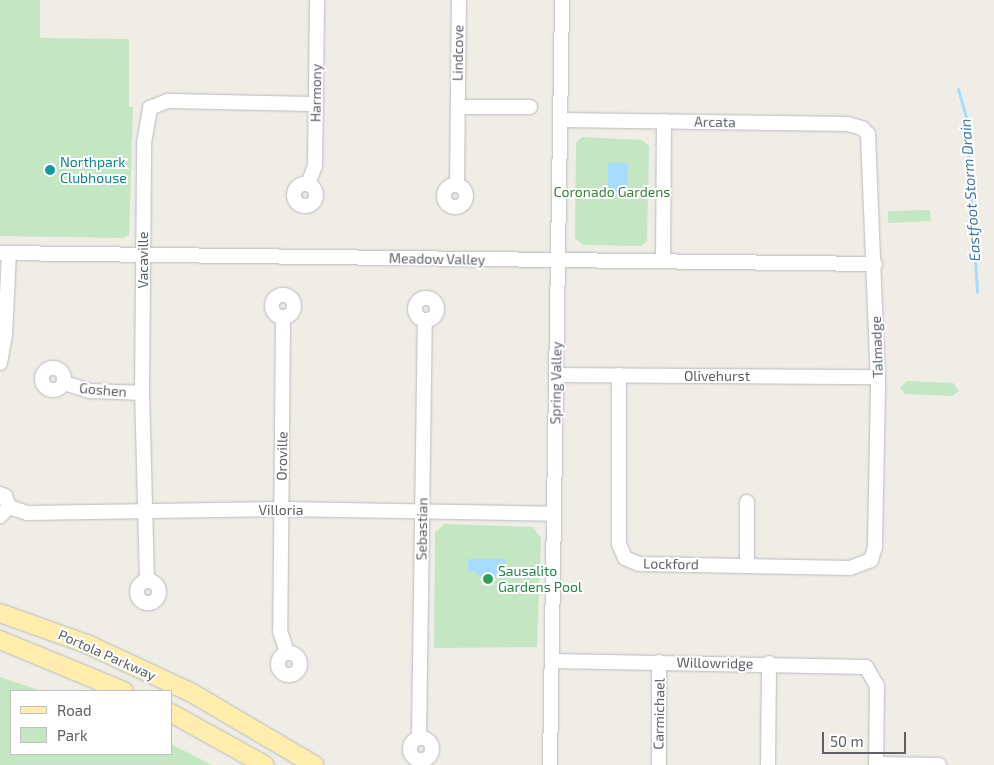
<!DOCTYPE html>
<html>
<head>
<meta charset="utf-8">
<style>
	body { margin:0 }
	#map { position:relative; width:994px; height:765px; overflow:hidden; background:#efede5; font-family:"Exo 2",sans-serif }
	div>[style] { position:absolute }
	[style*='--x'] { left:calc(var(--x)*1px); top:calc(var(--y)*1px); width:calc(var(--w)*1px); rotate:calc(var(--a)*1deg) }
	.green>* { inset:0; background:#c4e6c2 }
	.water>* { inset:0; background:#a7dcfe }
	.stream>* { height:3px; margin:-1.5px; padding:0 1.5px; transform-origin:1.5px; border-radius:1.5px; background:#a7dcfe }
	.roads { filter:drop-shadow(0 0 1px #b8bbbf) drop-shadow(0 0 1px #b8bbbf) }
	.minor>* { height:14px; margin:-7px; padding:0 7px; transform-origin:7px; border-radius:7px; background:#fff }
	.minor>.ring { margin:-7px; padding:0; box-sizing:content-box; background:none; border:14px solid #fff; border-radius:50% }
	.major>* { height:18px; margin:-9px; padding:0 9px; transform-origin:9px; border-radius:9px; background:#feedac }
	.dots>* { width:14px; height:14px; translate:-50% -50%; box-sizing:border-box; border:2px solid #fff; border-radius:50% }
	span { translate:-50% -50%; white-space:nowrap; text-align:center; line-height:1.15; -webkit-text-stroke:4px #fff; paint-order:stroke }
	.street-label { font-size:14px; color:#5d6166 }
	.culture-label { font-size:14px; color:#0d838f }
	.left { translate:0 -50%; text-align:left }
	.park-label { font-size:14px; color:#368436 }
	.leisure-label { font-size:14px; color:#27864d }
	.water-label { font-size:15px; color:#4077a8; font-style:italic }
	.legend { position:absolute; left:10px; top:690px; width:162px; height:65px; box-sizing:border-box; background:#fff; border:1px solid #bec0c2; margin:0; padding:6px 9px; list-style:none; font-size:15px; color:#5d6166 }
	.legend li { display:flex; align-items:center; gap:10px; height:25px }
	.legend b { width:25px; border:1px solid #bec0c2 }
	.scale { position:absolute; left:822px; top:732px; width:84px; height:22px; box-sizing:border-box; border:2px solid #5d6166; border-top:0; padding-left:6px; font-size:15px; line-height:18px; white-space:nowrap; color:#5d6166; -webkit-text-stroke:4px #fff; paint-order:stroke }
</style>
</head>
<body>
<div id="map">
	<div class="green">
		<i style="clip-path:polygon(0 0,40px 0,40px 38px,129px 39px,129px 107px,133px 107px,129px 235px,123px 238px,0 236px)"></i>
		<i style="clip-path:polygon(582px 137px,642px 140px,649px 146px,647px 241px,641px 246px,583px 245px,575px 238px,576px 143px)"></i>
		<i style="clip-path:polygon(930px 210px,931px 221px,888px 223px,888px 211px)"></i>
		<i style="clip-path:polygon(907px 381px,953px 383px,959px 391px,952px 396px,905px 394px,900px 388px)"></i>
		<i style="clip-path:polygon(445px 524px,533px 527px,541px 538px,537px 647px,434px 648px,435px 532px)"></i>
		<i style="clip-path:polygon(0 677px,42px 691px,11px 691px,11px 754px,171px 754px,171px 744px,212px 765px,0 765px)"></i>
	</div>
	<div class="water">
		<i style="clip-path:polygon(608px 163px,628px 163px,628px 195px,608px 195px)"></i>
		<i style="clip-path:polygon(468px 559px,506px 559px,506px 572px,484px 580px,474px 571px,468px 571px)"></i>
	</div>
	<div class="stream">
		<i style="--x:958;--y:89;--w:29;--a:74"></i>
		<i style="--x:966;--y:117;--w:175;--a:86.4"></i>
	</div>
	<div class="roads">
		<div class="minor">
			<i style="--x:458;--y:107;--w:72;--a:0"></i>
			<i style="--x:560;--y:120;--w:288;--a:0.8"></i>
			<i style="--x:848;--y:124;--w:15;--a:16"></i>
			<i style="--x:862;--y:128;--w:8;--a:45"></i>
			<i style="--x:868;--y:134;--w:254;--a:87.7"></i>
			<i style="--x:878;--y:388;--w:159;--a:91.1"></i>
			<i style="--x:875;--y:547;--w:14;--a:107"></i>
			<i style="--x:871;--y:560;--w:22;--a:159"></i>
			<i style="--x:850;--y:568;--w:211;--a:-178.9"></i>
			<i style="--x:639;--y:564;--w:15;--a:-157"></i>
			<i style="--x:625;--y:558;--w:15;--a:-113"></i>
			<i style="--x:619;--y:544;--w:169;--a:-90"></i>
			<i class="ring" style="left:294px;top:184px;width:8px;height:8px"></i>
			<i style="--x:308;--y:184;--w:19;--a:-69"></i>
			<i style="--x:315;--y:166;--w:166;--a:-89.3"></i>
			<i class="ring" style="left:444px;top:185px;width:8px;height:8px"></i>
			<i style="--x:457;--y:185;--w:185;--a:-89.4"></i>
			<i style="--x:0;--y:253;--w:875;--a:0.72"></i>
			<i style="--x:663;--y:261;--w:140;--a:-89.6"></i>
			<i class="ring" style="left:272px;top:295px;width:8px;height:8px"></i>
			<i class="ring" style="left:415px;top:298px;width:8px;height:8px"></i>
			<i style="--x:283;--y:318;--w:313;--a:90.5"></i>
			<i style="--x:280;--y:631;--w:22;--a:72"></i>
			<i style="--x:0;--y:363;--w:28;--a:-80"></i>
			<i style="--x:5;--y:335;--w:82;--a:-87.2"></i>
			<i class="ring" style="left:42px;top:368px;width:8px;height:8px"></i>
			<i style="--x:556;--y:375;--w:322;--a:0.4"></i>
			<i style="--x:64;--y:383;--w:28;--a:17"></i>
			<i style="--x:91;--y:391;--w:51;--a:2.2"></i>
			<i style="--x:0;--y:494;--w:5;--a:22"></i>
			<i style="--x:5;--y:496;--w:12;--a:70"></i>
			<i style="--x:9;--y:507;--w:13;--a:135"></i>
			<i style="--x:9;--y:507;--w:19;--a:18"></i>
			<i style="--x:27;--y:513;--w:254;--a:-0.9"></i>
			<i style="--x:281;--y:509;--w:273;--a:1"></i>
			<i style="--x:747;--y:566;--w:64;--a:-90"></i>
			<i class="ring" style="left:137px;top:581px;width:8px;height:8px"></i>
			<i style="--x:147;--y:581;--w:188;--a:-91.5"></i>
			<i style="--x:142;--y:393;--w:250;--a:-89.5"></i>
			<i style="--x:144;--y:143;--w:36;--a:-80"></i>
			<i style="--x:150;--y:108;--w:18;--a:-22"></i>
			<i style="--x:167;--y:101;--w:149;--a:1.2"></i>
			<i class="ring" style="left:278px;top:653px;width:8px;height:8px"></i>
			<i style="--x:552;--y:661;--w:314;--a:1.1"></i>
			<i style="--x:866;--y:667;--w:22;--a:60"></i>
			<i style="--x:877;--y:686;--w:79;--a:90.7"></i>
			<i style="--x:419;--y:737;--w:417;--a:-89.2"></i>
			<i class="ring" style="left:410px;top:738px;width:8px;height:8px"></i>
			<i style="--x:876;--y:764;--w:63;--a:0.9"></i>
			<i style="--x:550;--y:765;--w:765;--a:-89.1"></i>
			<i style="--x:659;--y:765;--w:103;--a:-90"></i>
			<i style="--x:768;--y:765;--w:102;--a:-89.4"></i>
		</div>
		<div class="major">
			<i style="--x:0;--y:613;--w:92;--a:19.6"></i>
			<i style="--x:87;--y:644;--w:116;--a:25"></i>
			<i style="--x:192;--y:693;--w:142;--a:30.5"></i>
			<i style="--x:0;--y:640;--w:134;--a:22.4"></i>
			<i style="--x:171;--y:713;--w:107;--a:29"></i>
		</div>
	</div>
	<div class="dots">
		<i style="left:50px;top:170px;background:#0f9aa8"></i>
		<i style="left:488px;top:579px;background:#2e9e5b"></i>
	</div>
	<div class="street-label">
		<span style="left:458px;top:53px;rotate:-89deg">Lindcove</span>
		<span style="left:316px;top:93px;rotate:-89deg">Harmony</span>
		<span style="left:715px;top:122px;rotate:1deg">Arcata</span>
		<span style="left:437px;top:259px;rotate:1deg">Meadow Valley</span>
		<span style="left:143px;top:260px;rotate:-90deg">Vacaville</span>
		<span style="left:877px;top:347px;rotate:-92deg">Talmadge</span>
		<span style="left:717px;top:376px">Olivehurst</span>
		<span style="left:556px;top:383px;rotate:-89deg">Spring Valley</span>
		<span style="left:103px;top:390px;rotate:5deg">Goshen</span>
		<span style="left:282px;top:456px;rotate:-89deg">Oroville</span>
		<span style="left:281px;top:510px">Villoria</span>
		<span style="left:422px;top:529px;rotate:-89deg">Sebastian</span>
		<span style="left:671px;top:564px;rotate:1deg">Lockford</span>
		<span style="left:107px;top:655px;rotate:24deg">Portola Parkway</span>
		<span style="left:715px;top:663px;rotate:1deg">Willowridge</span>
		<span style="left:659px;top:714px;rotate:-89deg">Carmichael</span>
	</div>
	<div class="culture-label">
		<span class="left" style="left:60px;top:170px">Northpark<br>Clubhouse</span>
	</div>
	<div class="park-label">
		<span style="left:612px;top:192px">Coronado Gardens</span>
	</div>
	<div class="leisure-label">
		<span class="left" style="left:498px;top:579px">Sausalito<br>Gardens Pool</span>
	</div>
	<div class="water-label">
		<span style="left:970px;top:190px;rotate:-94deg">Eastfoot Storm Drain</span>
	</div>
	<ul class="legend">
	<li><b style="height:6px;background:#feedac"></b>Road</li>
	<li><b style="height:14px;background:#c4e6c2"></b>Park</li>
	</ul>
	<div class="scale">50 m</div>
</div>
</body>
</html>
